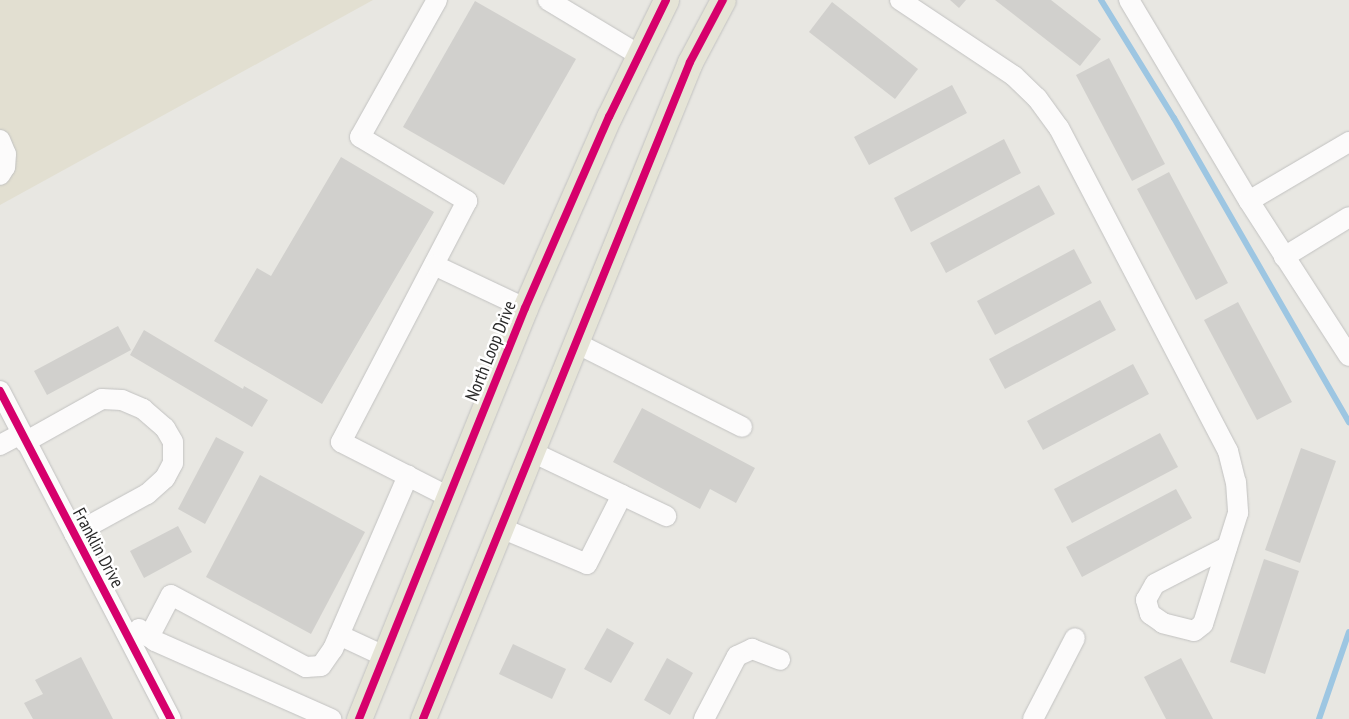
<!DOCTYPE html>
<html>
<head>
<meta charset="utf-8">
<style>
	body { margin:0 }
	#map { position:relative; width:1349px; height:719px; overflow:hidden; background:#e8e7e2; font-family:"PT Sans Narrow",sans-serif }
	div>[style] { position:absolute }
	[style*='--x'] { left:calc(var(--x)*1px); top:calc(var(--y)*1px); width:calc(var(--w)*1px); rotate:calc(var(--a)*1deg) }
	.education>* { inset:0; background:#e2dfd1 }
	.stream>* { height:6px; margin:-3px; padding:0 3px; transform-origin:3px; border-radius:3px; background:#9dc6e2 }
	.building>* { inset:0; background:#d1d0cd }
	.roads { filter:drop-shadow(0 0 1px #c2c2c1) drop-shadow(0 0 1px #c2c2c1) }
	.minor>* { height:20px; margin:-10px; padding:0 10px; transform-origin:10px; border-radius:10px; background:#fcfbfb }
	.major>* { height:25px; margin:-12.5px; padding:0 12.5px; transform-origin:12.5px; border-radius:12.5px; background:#e5e4d6 }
	.cycleway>* { height:8px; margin:-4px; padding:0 4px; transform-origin:4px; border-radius:4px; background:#d6006c }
	span { translate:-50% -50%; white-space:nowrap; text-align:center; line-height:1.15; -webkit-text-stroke:5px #fff; paint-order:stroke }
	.street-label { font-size:18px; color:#2b2b2b }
</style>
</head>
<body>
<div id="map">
	<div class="education">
		<i style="clip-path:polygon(0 0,373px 0,0 205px)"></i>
	</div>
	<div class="stream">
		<i style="--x:1101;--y:0;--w:139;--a:58.3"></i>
		<i style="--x:1174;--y:118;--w:351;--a:60.1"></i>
		<i style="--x:1319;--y:719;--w:92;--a:-71"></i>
	</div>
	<div class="building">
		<i style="clip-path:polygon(950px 0,966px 0,959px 8px)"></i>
		<i style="clip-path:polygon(995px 0,1051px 0,1101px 39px,1080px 66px)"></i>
		<i style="clip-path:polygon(475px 1px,576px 59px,504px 185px,403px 127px)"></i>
		<i style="clip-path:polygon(832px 2px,918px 69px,895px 99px,809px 32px)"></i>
		<i style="clip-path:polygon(1109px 58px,1165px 164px,1132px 181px,1076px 75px)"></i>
		<i style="clip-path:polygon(952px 85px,967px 113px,869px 165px,854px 137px)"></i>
		<i style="clip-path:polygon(1004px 139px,1021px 173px,911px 232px,894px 198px)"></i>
		<i style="clip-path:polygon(341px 157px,434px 212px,322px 404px,214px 341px,257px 268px,271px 276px)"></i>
		<i style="clip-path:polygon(1169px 172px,1228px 283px,1196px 300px,1137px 189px)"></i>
		<i style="clip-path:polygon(1039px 185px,1055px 214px,946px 273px,930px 243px)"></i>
		<i style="clip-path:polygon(1074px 249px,1092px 283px,995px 335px,977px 301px)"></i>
		<i style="clip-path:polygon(1100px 300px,1116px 330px,1005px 389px,989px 359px)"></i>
		<i style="clip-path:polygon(1238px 302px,1292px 402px,1257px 420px,1204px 320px)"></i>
		<i style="clip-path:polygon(118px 326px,131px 350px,47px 395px,34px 371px)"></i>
		<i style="clip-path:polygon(144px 330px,243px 389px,244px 386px,268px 400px,252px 427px,130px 355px)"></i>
		<i style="clip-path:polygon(1133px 364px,1149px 394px,1043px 450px,1027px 421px)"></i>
		<i style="clip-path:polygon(642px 408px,755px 468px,736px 503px,710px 489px,700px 509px,613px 462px)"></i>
		<i style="clip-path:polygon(1160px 433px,1178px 467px,1072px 523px,1054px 489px)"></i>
		<i style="clip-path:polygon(216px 437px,244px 452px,205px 524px,178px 509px)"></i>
		<i style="clip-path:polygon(1301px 448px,1336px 461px,1300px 563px,1265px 550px)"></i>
		<i style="clip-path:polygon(260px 475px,365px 532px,311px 634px,206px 577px)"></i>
		<i style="clip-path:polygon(1176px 489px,1192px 518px,1082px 577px,1066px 547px)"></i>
		<i style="clip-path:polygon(178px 526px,192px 552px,144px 578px,130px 551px)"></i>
		<i style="clip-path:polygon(1264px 559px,1299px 571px,1265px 674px,1230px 662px)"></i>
		<i style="clip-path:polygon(607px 628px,634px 643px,611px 683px,584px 669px)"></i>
		<i style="clip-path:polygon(513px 644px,566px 669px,552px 699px,499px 674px)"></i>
		<i style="clip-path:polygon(81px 657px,113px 719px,33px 719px,24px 703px,43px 694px,35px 680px)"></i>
		<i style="clip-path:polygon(667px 658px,693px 673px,670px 715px,644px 700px)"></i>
		<i style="clip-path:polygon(1181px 658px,1213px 719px,1166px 719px,1144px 677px)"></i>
	</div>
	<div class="roads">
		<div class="minor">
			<i style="--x:437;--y:0;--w:157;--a:119.3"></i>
			<i style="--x:360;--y:137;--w:125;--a:30.9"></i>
			<i style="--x:467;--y:201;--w:272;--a:117.6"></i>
			<i style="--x:341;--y:442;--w:121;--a:27"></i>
			<i style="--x:548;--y:0;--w:106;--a:31.1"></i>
			<i style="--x:900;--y:0;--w:137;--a:33.7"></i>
			<i style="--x:1014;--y:76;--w:32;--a:44"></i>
			<i style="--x:1037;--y:98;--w:37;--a:54"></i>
			<i style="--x:1059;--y:128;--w:365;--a:62.4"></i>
			<i style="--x:1228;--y:451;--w:32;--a:76"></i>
			<i style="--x:1236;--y:482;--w:31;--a:86"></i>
			<i style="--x:1238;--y:513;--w:116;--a:107.5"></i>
			<i style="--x:1203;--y:624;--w:11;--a:142"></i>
			<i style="--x:1194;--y:631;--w:32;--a:-166"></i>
			<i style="--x:1163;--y:623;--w:16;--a:-145"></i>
			<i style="--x:1150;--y:614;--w:15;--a:-106"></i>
			<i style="--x:1146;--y:600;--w:18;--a:-61"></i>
			<i style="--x:1155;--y:584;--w:81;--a:-27.2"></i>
			<i style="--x:1129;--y:0;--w:234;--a:59.2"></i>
			<i style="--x:0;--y:140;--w:15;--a:67"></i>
			<i style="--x:6;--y:154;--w:13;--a:94"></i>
			<i style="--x:5;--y:167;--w:9;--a:122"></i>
			<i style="--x:1349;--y:142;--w:116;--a:149.5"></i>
			<i style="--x:1249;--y:201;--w:184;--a:57.2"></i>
			<i style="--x:1284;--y:257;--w:76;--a:-31.6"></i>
			<i style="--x:434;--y:265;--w:101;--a:25.3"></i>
			<i style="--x:576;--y:343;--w:186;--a:26.8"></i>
			<i style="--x:0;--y:391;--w:370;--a:62.5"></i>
			<i style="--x:25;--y:442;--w:88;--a:-29.2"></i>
			<i style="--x:102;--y:399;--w:20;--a:3"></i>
			<i style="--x:122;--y:400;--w:23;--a:23"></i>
			<i style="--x:143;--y:409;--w:29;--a:41"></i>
			<i style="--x:165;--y:428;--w:16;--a:60"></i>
			<i style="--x:173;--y:442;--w:21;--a:90"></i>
			<i style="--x:173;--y:463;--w:17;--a:118"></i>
			<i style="--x:165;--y:478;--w:24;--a:138"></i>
			<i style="--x:147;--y:494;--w:83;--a:151.3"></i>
			<i style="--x:0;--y:445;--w:24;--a:-28"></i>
			<i style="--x:532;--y:452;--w:100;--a:25.5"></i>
			<i style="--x:501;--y:528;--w:93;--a:22.7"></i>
			<i style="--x:587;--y:564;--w:77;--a:-63.1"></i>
			<i style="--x:622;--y:495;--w:49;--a:25.5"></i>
			<i style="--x:139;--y:629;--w:20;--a:37"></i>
			<i style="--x:155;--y:641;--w:193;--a:23.9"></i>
			<i style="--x:339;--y:635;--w:50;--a:25"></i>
			<i style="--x:149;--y:637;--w:47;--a:-62.4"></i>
			<i style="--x:171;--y:595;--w:153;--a:28.1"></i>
			<i style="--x:306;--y:667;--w:15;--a:-4"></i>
			<i style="--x:321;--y:666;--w:21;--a:-55"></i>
			<i style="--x:333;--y:649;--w:189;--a:-66.6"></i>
			<i style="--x:704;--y:719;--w:71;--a:-62.4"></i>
			<i style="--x:737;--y:656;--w:17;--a:-25"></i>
			<i style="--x:752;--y:649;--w:30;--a:21"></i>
			<i style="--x:1033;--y:719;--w:91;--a:-62.6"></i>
		</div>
		<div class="major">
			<i style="--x:359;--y:719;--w:443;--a:-68"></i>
			<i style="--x:525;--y:308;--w:209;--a:-66.3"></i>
			<i style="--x:609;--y:117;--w:130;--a:-64"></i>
			<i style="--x:423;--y:719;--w:709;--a:-67.88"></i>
			<i style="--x:690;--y:62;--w:70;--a:-62"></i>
		</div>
	</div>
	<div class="cycleway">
		<i style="--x:0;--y:391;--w:370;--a:62.5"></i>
		<i style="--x:359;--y:719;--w:443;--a:-68"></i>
		<i style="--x:525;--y:308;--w:209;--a:-66.3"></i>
		<i style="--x:609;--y:117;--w:130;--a:-64"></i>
		<i style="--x:423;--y:719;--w:709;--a:-67.88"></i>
		<i style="--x:690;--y:62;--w:70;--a:-62"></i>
	</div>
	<div class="street-label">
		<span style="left:491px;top:351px;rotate:-68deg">North Loop Drive</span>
		<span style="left:98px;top:548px;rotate:62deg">Franklin Drive</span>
	</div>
</div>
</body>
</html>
